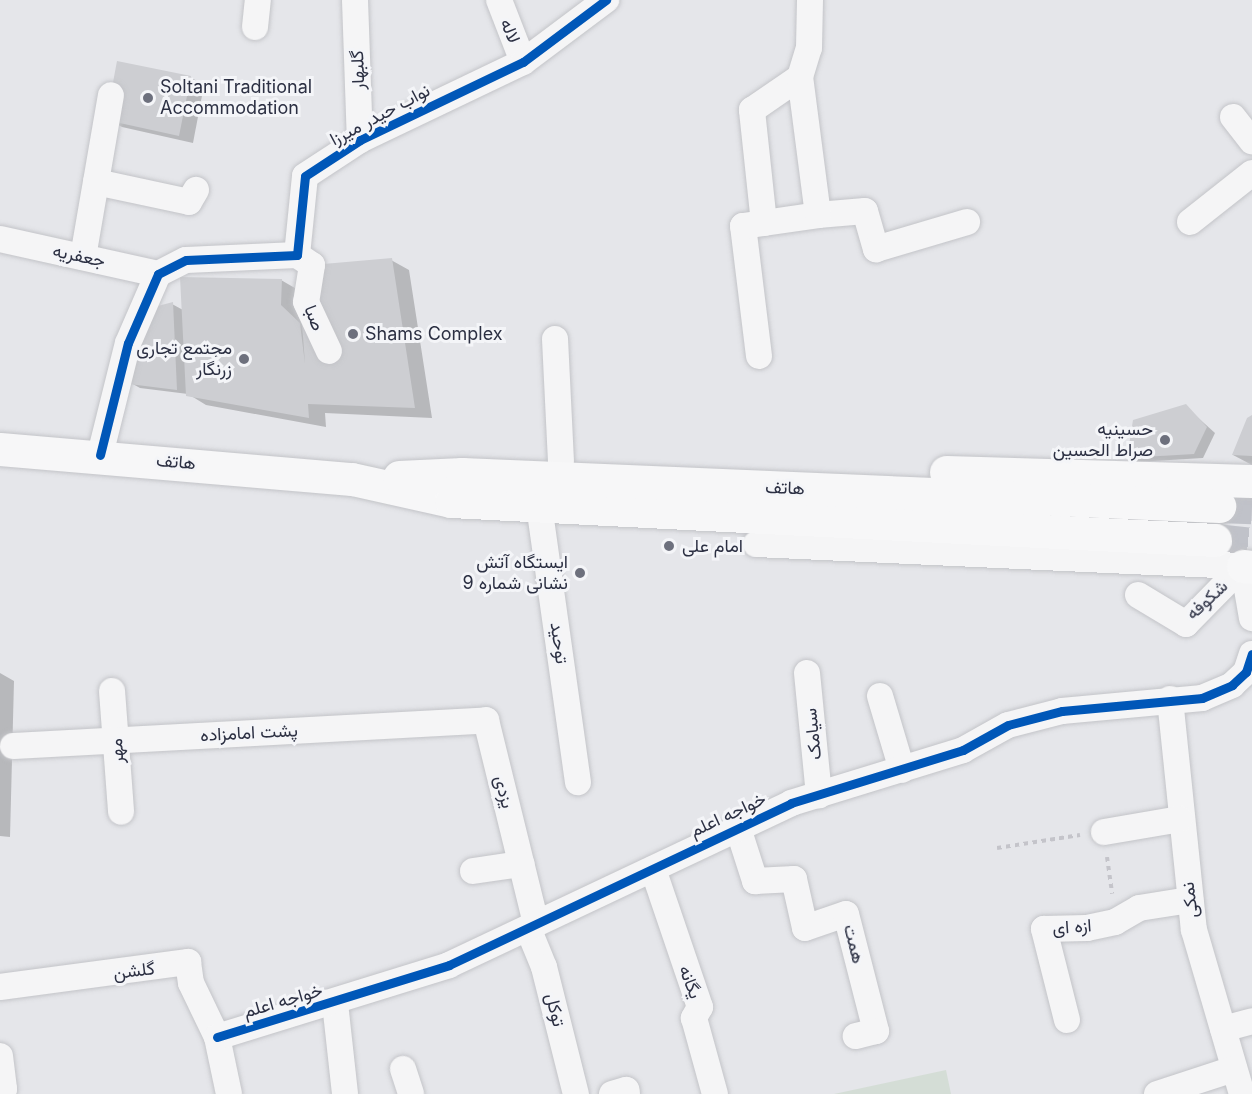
<!DOCTYPE html>
<html>
<head>
<meta charset="utf-8">
<style>
	body { margin:0 }
	#map { position:relative; width:1252px; height:1094px; overflow:hidden; background:#e5e6ea; font-family:Inter,Vazirmatn,sans-serif }
	div>[style] { position:absolute }
	[style*='--x'] { left:calc(var(--x)*1px); top:calc(var(--y)*1px); width:calc(var(--w)*1px); rotate:calc(var(--a)*1deg) }
	.green>* { inset:0; background:#d4ddd6 }
	.shadow>* { inset:0; background:#0003 }
	.building>* { inset:0; background:#cdced2 }
	.primary-tunnel>* { height:33px; margin-top:-16.5px; transform-origin:0; background:repeating-linear-gradient(90deg,#c0c2c9 0 33px,transparent 0 49px) }
	.path>* { height:4px; margin-top:-2px; transform-origin:0; background:repeating-linear-gradient(90deg,#c4c4ca 0 4.5px,transparent 0 9px) }
	.roads { filter:drop-shadow(0 0 2px #c3c4c8) drop-shadow(0 0 2px #c3c4c8) }
	.minor>* { height:26px; margin:-13px; padding:0 13px; transform-origin:13px; border-radius:13px; background:#f5f5f6 }
	.primary>* { height:33px; margin:-16.5px; padding:0 16.5px; transform-origin:16.5px; border-radius:16.5px; background:#f7f7f8 }
	.cycleway>* { height:9px; margin:-4.5px; padding:0 4.5px; transform-origin:4.5px; border-radius:4.5px; background:#0057b8 }
	.dots>* { width:16px; height:16px; translate:-50% -50%; box-sizing:border-box; border:3px solid #f4f5f8; border-radius:50% }
	span { translate:-50% -50%; white-space:nowrap; text-align:center; line-height:1.15; -webkit-text-stroke:6px #f4f5f8; paint-order:stroke }
	.street-label { font-size:18px; color:#2c3043 }
	.poi-label { font-size:18px; color:#2c3043 }
	.left { translate:0 -50%; text-align:left }
	.right { translate:-100% -50%; text-align:right }
</style>
</head>
<body>
<div id="map">
	<div class="green">
		<i style="clip-path:polygon(946px 1070px,951px 1094px,834px 1094px)"></i>
	</div>
	<div class="shadow">
		<i style="clip-path:polygon(190px 77px,204px 85px,193px 143px,122px 127px,108px 119px)"></i>
		<i style="clip-path:polygon(evenodd,391px 260px,409px 270px,432px 418px,325px 413px,326px 427px,206px 405px,188px 394px,140px 388px,131px 383px,172px 304px,183px 310px,281px 280px,300px 291px,314px 267px,391px 260px,299px 304px,302px 320px,299px 316px,299px 304px)"></i>
		<i style="clip-path:polygon(1185px 406px,1215px 433px,1203px 458px,1137px 462px,1129px 457px)"></i>
		<i style="clip-path:polygon(1252px 417px,1252px 465px,1233px 455px)"></i>
		<i style="clip-path:polygon(0 673px,14px 681px,10px 837px,0 836px)"></i>
	</div>
	<div class="building">
		<i style="clip-path:polygon(117px 61px,191px 76px,179px 136px,106px 120px)"></i>
		<i style="clip-path:polygon(297px 255px,312px 265px,392px 258px,415px 408px,308px 404px,309px 418px,186px 396px,180px 277px,282px 279px,281px 305px,300px 323px,305px 364px)"></i>
		<i style="clip-path:polygon(173px 302px,177px 390px,129px 384px,154px 307px)"></i>
		<i style="clip-path:polygon(1186px 404px,1207px 427px,1194px 454px,1127px 458px,1133px 420px)"></i>
		<i style="clip-path:polygon(1252px 415px,1252px 456px,1232px 455px,1247px 418px)"></i>
	</div>
	<div class="primary-tunnel">
		<i style="--x:1219;--y:506;--w:33;--a:2"></i>
		<i style="--x:1215;--y:540;--w:37;--a:6"></i>
	</div>
	<div class="path">
		<i style="--x:997;--y:848;--w:84;--a:-8.9"></i>
		<i style="--x:1107;--y:857;--w:37;--a:82"></i>
	</div>
	<div class="roads">
		<div class="minor">
			<i style="--x:355;--y:0;--w:140;--a:88"></i>
			<i style="--x:499;--y:0;--w:66;--a:68.8"></i>
			<i style="--x:255;--y:27;--w:27;--a:-84"></i>
			<i style="--x:1233;--y:117;--w:31;--a:52"></i>
			<i style="--x:96;--y:182;--w:95;--a:12.1"></i>
			<i style="--x:189;--y:202;--w:14;--a:-60"></i>
			<i style="--x:818;--y:215;--w:47;--a:-4.9"></i>
			<i style="--x:865;--y:211;--w:40;--a:74"></i>
			<i style="--x:876;--y:249;--w:95;--a:-16.5"></i>
			<i style="--x:1190;--y:222;--w:79;--a:-38.3"></i>
			<i style="--x:764;--y:223;--w:114;--a:-96.1"></i>
			<i style="--x:752;--y:110;--w:58;--a:-34.5"></i>
			<i style="--x:0;--y:239;--w:162;--a:12.5"></i>
			<i style="--x:297;--y:255;--w:18;--a:34"></i>
			<i style="--x:312;--y:265;--w:37;--a:99"></i>
			<i style="--x:306;--y:302;--w:54;--a:64.9"></i>
			<i style="--x:83;--y:257;--w:164;--a:-80.2"></i>
			<i style="--x:555;--y:339;--w:122;--a:87.2"></i>
			<i style="--x:759;--y:356;--w:131;--a:-97"></i>
			<i style="--x:743;--y:226;--w:76;--a:-8.3"></i>
			<i style="--x:818;--y:215;--w:139;--a:-97.4"></i>
			<i style="--x:800;--y:77;--w:30;--a:-73"></i>
			<i style="--x:809;--y:48;--w:48;--a:-88.8"></i>
			<i style="--x:100;--y:455;--w:115;--a:-76"></i>
			<i style="--x:128;--y:343;--w:75;--a:-66.5"></i>
			<i style="--x:158;--y:274;--w:31;--a:-27"></i>
			<i style="--x:186;--y:260;--w:111;--a:-2.6"></i>
			<i style="--x:297;--y:255;--w:79;--a:-84.2"></i>
			<i style="--x:305;--y:176;--w:66;--a:-33.2"></i>
			<i style="--x:360;--y:140;--w:181;--a:-25.6"></i>
			<i style="--x:523;--y:62;--w:104;--a:-36.8"></i>
			<i style="--x:539;--y:505;--w:280;--a:82"></i>
			<i style="--x:756;--y:544;--w:487;--a:2.6"></i>
			<i style="--x:1243;--y:566;--w:53;--a:80.2"></i>
			<i style="--x:1138;--y:595;--w:56;--a:31.1"></i>
			<i style="--x:1186;--y:624;--w:81;--a:-45.5"></i>
			<i style="--x:807;--y:673;--w:123;--a:84.4"></i>
			<i style="--x:112;--y:691;--w:121;--a:85.7"></i>
			<i style="--x:880;--y:696;--w:77;--a:73.4"></i>
			<i style="--x:1170;--y:699;--w:232;--a:84.1"></i>
			<i style="--x:1194;--y:930;--w:171;--a:73.7"></i>
			<i style="--x:13;--y:746;--w:474;--a:-3.1"></i>
			<i style="--x:486;--y:720;--w:210;--a:76.2"></i>
			<i style="--x:738;--y:828;--w:56;--a:72.2"></i>
			<i style="--x:755;--y:881;--w:39;--a:-3"></i>
			<i style="--x:794;--y:879;--w:50;--a:77.3"></i>
			<i style="--x:805;--y:928;--w:43;--a:-18.9"></i>
			<i style="--x:846;--y:914;--w:121;--a:75.6"></i>
			<i style="--x:876;--y:1031;--w:21;--a:166"></i>
			<i style="--x:1104;--y:832;--w:77;--a:-9.7"></i>
			<i style="--x:653;--y:869;--w:146;--a:71.2"></i>
			<i style="--x:700;--y:1007;--w:13;--a:119"></i>
			<i style="--x:694;--y:1018;--w:79;--a:74.6"></i>
			<i style="--x:473;--y:871;--w:49;--a:-8.3"></i>
			<i style="--x:528;--y:928;--w:42;--a:67.7"></i>
			<i style="--x:544;--y:967;--w:131;--a:75.9"></i>
			<i style="--x:0;--y:987;--w:190;--a:-7.6"></i>
			<i style="--x:188;--y:962;--w:21;--a:82"></i>
			<i style="--x:191;--y:983;--w:60;--a:64.3"></i>
			<i style="--x:217;--y:1037;--w:58;--a:78.1"></i>
			<i style="--x:335;--y:1003;--w:92;--a:83.7"></i>
			<i style="--x:1067;--y:1020;--w:94;--a:-104.2"></i>
			<i style="--x:1044;--y:929;--w:43;--a:-1.3"></i>
			<i style="--x:1087;--y:928;--w:29;--a:-12"></i>
			<i style="--x:1115;--y:922;--w:28;--a:-30"></i>
			<i style="--x:1139;--y:908;--w:52;--a:-8.9"></i>
			<i style="--x:1223;--y:1029;--w:30;--a:-15"></i>
			<i style="--x:217;--y:1037;--w:243;--a:-17.2"></i>
			<i style="--x:449;--y:965;--w:378;--a:-25.3"></i>
			<i style="--x:791;--y:803;--w:180;--a:-17.1"></i>
			<i style="--x:963;--y:750;--w:51;--a:-29.1"></i>
			<i style="--x:1008;--y:725;--w:56;--a:-14.5"></i>
			<i style="--x:1062;--y:711;--w:141;--a:-5.3"></i>
			<i style="--x:1202;--y:698;--w:33;--a:-23"></i>
			<i style="--x:1232;--y:685;--w:19;--a:-43"></i>
			<i style="--x:1246;--y:672;--w:19;--a:-72"></i>
			<i style="--x:0;--y:1056;--w:33;--a:83"></i>
			<i style="--x:4;--y:1089;--w:6;--a:129"></i>
			<i style="--x:403;--y:1069;--w:26;--a:72"></i>
			<i style="--x:612;--y:1094;--w:15;--a:-16"></i>
			<i style="--x:626;--y:1090;--w:4;--a:76"></i>
			<i style="--x:1157;--y:1094;--w:81;--a:-18"></i>
		</div>
		<div class="primary">
			<i style="--x:0;--y:449;--w:353;--a:4.9"></i>
			<i style="--x:352;--y:479;--w:101;--a:12.5"></i>
			<i style="--x:451;--y:501;--w:765;--a:2.92"></i>
			<i style="--x:946;--y:472;--w:306;--a:1.7"></i>
			<i style="--x:399;--y:477;--w:63;--a:-2.7"></i>
			<i style="--x:462;--y:474;--w:758;--a:2.42"></i>
			<i style="--x:1243;--y:566;--w:9;--a:6"></i>
		</div>
	</div>
	<div class="cycleway">
		<i style="--x:100;--y:455;--w:115;--a:-76"></i>
		<i style="--x:128;--y:343;--w:75;--a:-66.5"></i>
		<i style="--x:158;--y:274;--w:31;--a:-27"></i>
		<i style="--x:186;--y:260;--w:111;--a:-2.6"></i>
		<i style="--x:297;--y:255;--w:79;--a:-84.2"></i>
		<i style="--x:305;--y:176;--w:66;--a:-33.2"></i>
		<i style="--x:360;--y:140;--w:181;--a:-25.6"></i>
		<i style="--x:523;--y:62;--w:104;--a:-36.8"></i>
		<i style="--x:217;--y:1037;--w:243;--a:-17.2"></i>
		<i style="--x:449;--y:965;--w:378;--a:-25.3"></i>
		<i style="--x:791;--y:803;--w:180;--a:-17.1"></i>
		<i style="--x:963;--y:750;--w:51;--a:-29.1"></i>
		<i style="--x:1008;--y:725;--w:56;--a:-14.5"></i>
		<i style="--x:1062;--y:711;--w:141;--a:-5.3"></i>
		<i style="--x:1202;--y:698;--w:33;--a:-23"></i>
		<i style="--x:1232;--y:685;--w:19;--a:-43"></i>
		<i style="--x:1246;--y:672;--w:19;--a:-72"></i>
	</div>
	<div class="dots">
		<i style="left:148px;top:98px;background:#6d707d"></i>
		<i style="left:353px;top:334px;background:#6d707d"></i>
		<i style="left:244px;top:359px;background:#6d707d"></i>
		<i style="left:1165px;top:440px;background:#6d707d"></i>
		<i style="left:669px;top:546px;background:#6d707d"></i>
		<i style="left:580px;top:573px;background:#6d707d"></i>
	</div>
	<div class="street-label">
		<span style="left:510px;top:31px;rotate:68deg">لاله</span>
		<span style="left:358px;top:70px;rotate:-92deg">گلبهار</span>
		<span style="left:380px;top:115px;rotate:-28deg">نواب حیدر میرزا</span>
		<span style="left:79px;top:256px;rotate:12deg">جعفریه</span>
		<span style="left:314px;top:318px;rotate:69deg">صبا</span>
		<span style="left:176px;top:462px;rotate:5deg">هاتف</span>
		<span style="left:785px;top:488px;rotate:2deg">هاتف</span>
		<span style="left:1207px;top:600px;rotate:-43deg">شکوفه</span>
		<span style="left:559px;top:643px;rotate:82deg">توحید</span>
		<span style="left:249px;top:733px;rotate:-3deg">پشت امامزاده</span>
		<span style="left:813px;top:734px;rotate:-96deg">سیامک</span>
		<span style="left:117px;top:751px;rotate:-94deg">مهر</span>
		<span style="left:504px;top:792px;rotate:76deg">یزدی</span>
		<span style="left:728px;top:815px;rotate:-25deg">خواجه اعلم</span>
		<span style="left:1190px;top:900px;rotate:-97deg">نمکی</span>
		<span style="left:1072px;top:927px;rotate:-4deg">ازه ای</span>
		<span style="left:854px;top:944px;rotate:76deg">همت</span>
		<span style="left:134px;top:971px;rotate:-7deg">گلشن</span>
		<span style="left:690px;top:982px;rotate:69deg">یگانه</span>
		<span style="left:283px;top:1001px;rotate:-16deg">خواجه اعلم</span>
		<span style="left:555px;top:1010px;rotate:76deg">توکل</span>
	</div>
	<div class="poi-label">
		<span class="left" style="left:160px;top:98px">Soltani Traditional<br>Accommodation</span>
		<span class="left" style="left:365px;top:334px">Shams Complex</span>
		<span class="right" style="left:232px;top:359px">مجتمع تجاری<br>زرنگار</span>
		<span class="right" style="left:1153px;top:440px">حسینیه<br>صراط الحسین</span>
		<span class="left" style="left:682px;top:546px">امام علی</span>
		<span class="right" style="left:568px;top:573px">ایستگاه آتش<br>نشانی شماره 9</span>
	</div>
</div>
</body>
</html>
